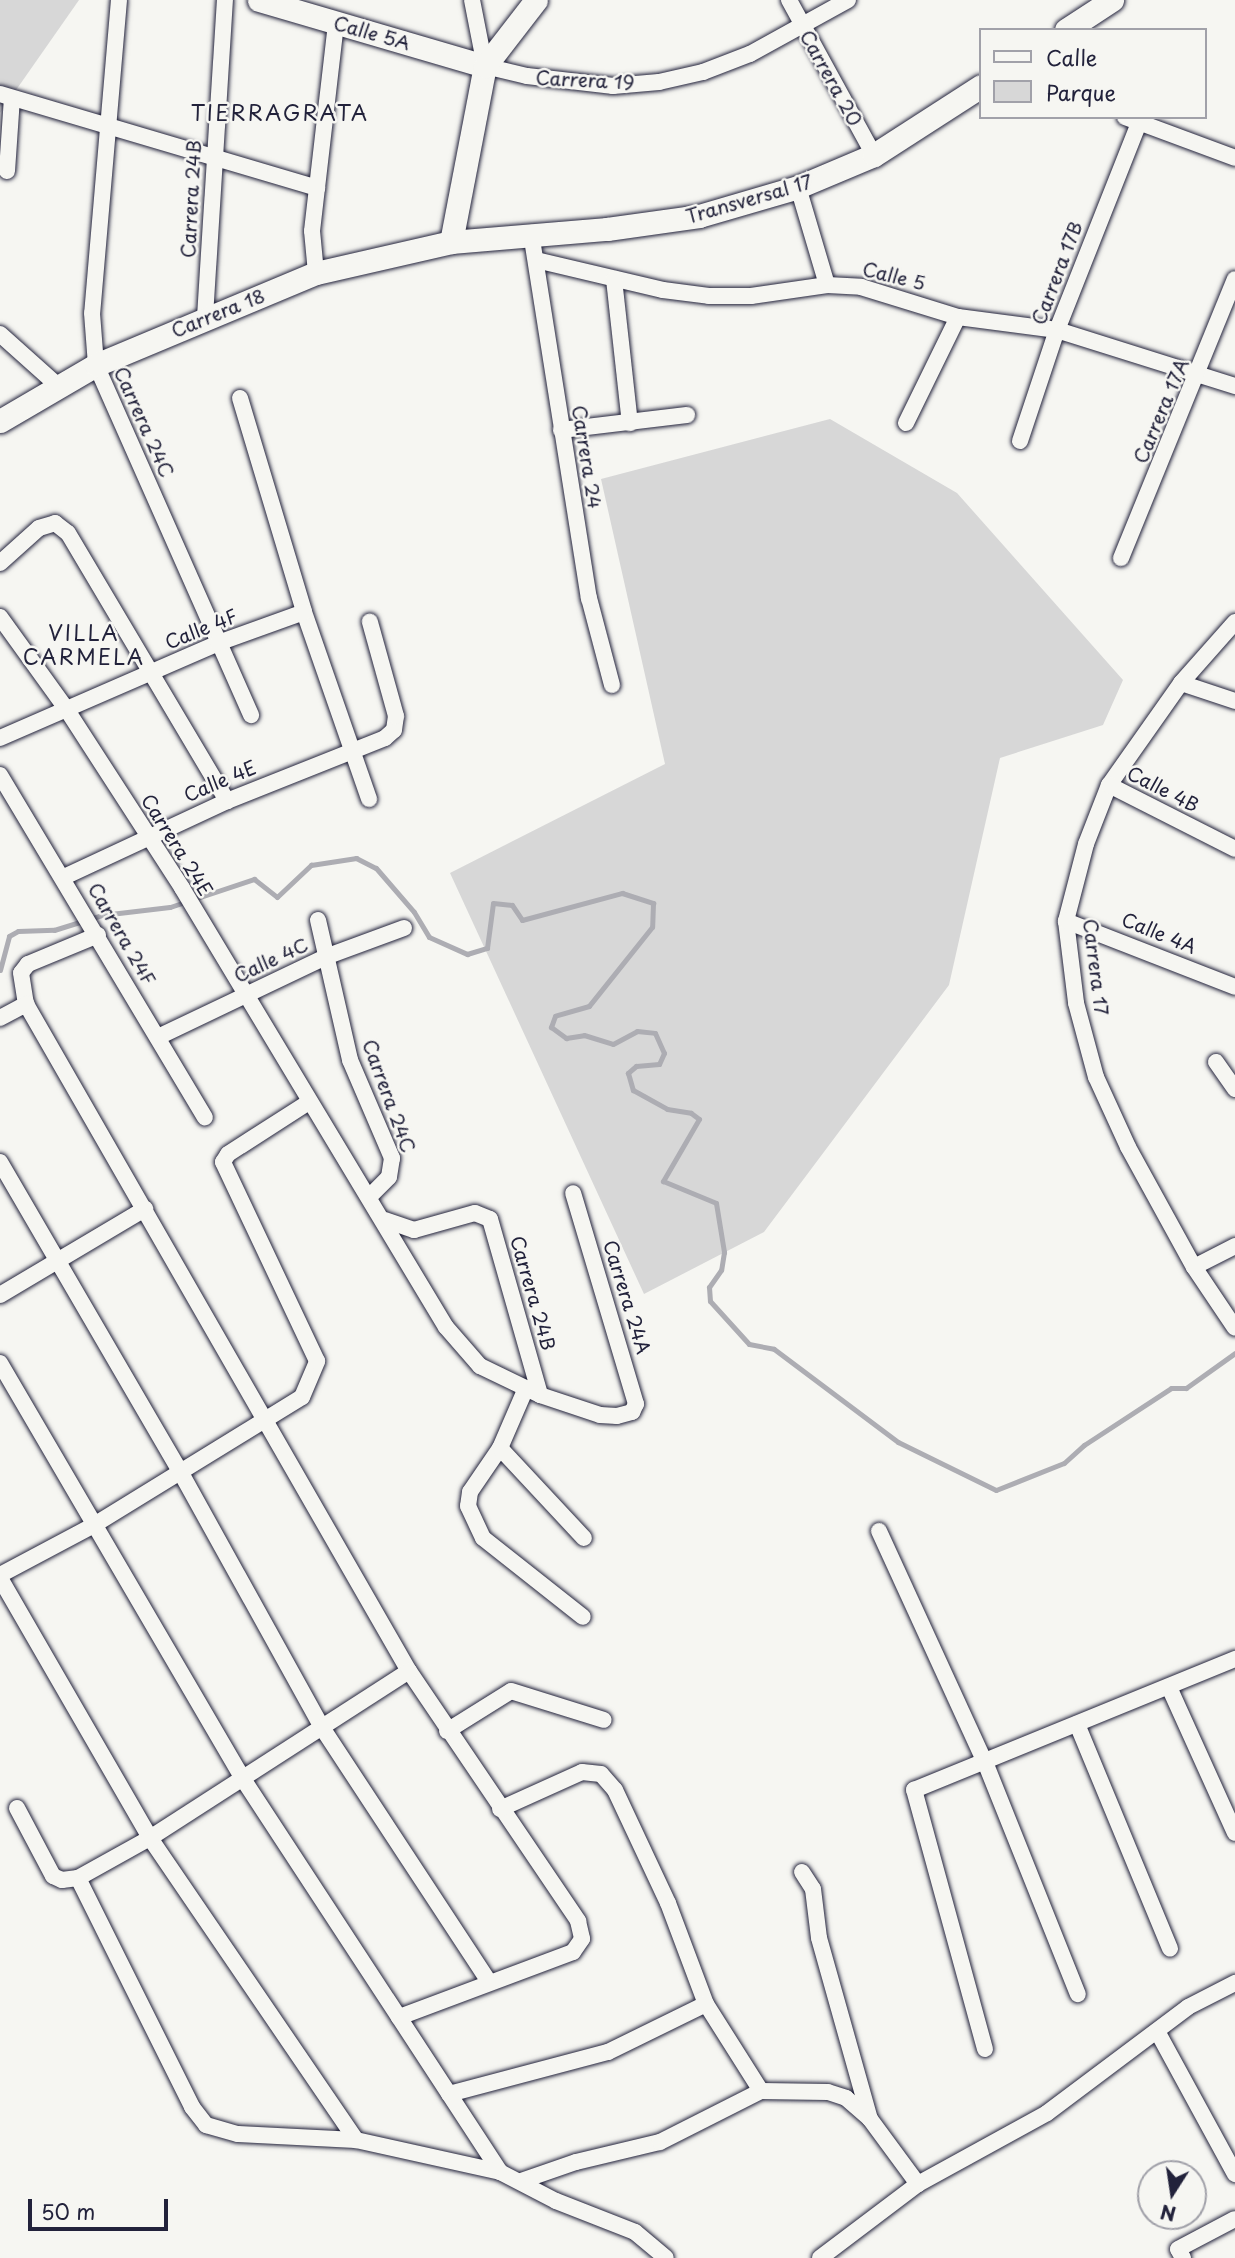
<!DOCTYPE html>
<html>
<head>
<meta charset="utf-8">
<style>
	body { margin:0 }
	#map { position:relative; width:1235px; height:2258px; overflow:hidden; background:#f6f6f2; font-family:"Playpen Sans",sans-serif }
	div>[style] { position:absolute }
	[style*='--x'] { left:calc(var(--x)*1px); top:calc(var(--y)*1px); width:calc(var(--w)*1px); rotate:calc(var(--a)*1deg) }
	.green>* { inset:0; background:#d7d7d7 }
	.stream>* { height:5px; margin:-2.5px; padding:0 2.5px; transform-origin:2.5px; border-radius:2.5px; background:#adadb3 }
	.roads { filter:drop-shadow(0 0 2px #22223b) drop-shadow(0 0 2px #22223b) }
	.street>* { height:16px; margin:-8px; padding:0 8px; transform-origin:8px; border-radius:8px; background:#f6f6f2 }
	.secondary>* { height:23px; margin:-11.5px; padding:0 11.5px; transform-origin:11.5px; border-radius:11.5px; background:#f6f6f2 }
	span { translate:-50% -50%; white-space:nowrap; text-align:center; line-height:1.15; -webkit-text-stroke:5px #f6f6f2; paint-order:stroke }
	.street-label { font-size:19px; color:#22223b }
	.neighbourhood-label { font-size:21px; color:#22223b; letter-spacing:2px }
	.legend { position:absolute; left:979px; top:28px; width:228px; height:91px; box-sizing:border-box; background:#f6f6f2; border:2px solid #a1a1a9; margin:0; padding:9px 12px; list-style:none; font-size:21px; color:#22223b }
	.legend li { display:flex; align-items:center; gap:14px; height:35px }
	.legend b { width:35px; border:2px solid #a1a1a9 }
	.north { position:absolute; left:1137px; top:2160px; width:70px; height:70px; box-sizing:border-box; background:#f6f6f2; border:2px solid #a1a1a9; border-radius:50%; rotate:192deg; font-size:19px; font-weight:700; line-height:28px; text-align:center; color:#22223b }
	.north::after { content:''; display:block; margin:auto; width:24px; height:32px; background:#22223b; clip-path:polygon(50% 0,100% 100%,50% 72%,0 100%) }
	.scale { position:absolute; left:28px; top:2199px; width:140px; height:32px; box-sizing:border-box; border:4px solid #22223b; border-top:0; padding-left:9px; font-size:21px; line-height:24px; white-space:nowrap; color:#22223b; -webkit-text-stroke:5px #f6f6f2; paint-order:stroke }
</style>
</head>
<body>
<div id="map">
	<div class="green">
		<i style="clip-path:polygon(0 0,79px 0,0 113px)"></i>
		<i style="clip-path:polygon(830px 419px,957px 493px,1123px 680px,1103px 725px,1000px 758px,949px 985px,764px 1232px,644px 1294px,450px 873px,665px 764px,601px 479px)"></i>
	</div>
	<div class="stream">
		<i style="--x:0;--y:970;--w:35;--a:-75"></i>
		<i style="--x:9;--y:936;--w:10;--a:-29"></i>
		<i style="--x:18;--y:931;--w:36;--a:-2"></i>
		<i style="--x:54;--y:930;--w:50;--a:-17.4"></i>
		<i style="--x:102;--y:915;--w:68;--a:-6.7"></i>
		<i style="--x:170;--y:907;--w:89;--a:-18.4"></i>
		<i style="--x:254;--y:879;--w:29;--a:38"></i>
		<i style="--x:277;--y:897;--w:47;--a:-43.3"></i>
		<i style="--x:311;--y:865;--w:46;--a:-8.8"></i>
		<i style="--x:356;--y:858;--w:22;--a:27"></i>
		<i style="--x:376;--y:868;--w:58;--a:49.2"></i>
		<i style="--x:414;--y:912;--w:29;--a:59"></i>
		<i style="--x:429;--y:937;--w:42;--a:24.1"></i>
		<i style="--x:467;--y:954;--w:21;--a:-17"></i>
		<i style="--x:487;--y:948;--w:45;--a:-82.4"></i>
		<i style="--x:493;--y:903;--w:19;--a:6"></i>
		<i style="--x:512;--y:905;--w:18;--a:56"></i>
		<i style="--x:522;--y:920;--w:104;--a:-15.1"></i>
		<i style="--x:622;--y:893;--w:33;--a:18"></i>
		<i style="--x:653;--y:903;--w:24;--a:92"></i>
		<i style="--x:652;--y:927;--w:101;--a:128.6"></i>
		<i style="--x:589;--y:1006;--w:35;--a:164"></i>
		<i style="--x:555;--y:1016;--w:12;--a:110"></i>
		<i style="--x:551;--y:1027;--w:19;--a:36"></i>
		<i style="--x:566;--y:1038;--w:18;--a:-9"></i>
		<i style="--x:584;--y:1035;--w:30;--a:17"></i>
		<i style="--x:613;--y:1044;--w:27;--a:-28"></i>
		<i style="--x:637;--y:1031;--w:18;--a:6"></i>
		<i style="--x:655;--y:1033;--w:22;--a:66"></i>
		<i style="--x:664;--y:1053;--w:12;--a:114"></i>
		<i style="--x:659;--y:1064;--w:23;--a:175"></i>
		<i style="--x:636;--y:1066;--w:11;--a:139"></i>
		<i style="--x:628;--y:1073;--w:18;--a:74"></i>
		<i style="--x:633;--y:1090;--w:39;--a:29"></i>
		<i style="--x:667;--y:1109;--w:24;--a:9"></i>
		<i style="--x:691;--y:1113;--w:10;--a:37"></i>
		<i style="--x:699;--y:1119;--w:72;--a:120.1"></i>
		<i style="--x:663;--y:1181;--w:57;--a:22.5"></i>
		<i style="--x:716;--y:1203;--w:50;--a:80.7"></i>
		<i style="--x:724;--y:1252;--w:18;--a:99"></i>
		<i style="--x:721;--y:1270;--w:21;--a:125"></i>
		<i style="--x:709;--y:1287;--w:14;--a:86"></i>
		<i style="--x:710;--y:1301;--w:58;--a:47.8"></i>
		<i style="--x:749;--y:1344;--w:25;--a:11"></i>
		<i style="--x:774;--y:1349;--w:155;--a:36.9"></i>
		<i style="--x:898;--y:1442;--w:109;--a:26.1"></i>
		<i style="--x:996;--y:1490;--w:73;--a:-21.7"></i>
		<i style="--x:1064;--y:1463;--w:27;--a:-42"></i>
		<i style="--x:1084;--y:1445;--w:104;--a:-33.2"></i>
		<i style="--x:1171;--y:1388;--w:15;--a:0"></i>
		<i style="--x:1186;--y:1388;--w:60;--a:-35.5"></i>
	</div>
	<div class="roads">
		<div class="street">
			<i style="--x:119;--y:0;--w:314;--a:94.9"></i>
			<i style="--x:92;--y:313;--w:52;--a:85.6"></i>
			<i style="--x:96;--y:365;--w:383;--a:66.1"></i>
			<i style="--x:472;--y:0;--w:67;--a:78.9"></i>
			<i style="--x:485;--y:66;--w:43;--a:13.4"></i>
			<i style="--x:527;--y:76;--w:87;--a:6.6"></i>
			<i style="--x:613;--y:86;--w:46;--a:-5"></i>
			<i style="--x:659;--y:82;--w:45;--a:-12.8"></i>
			<i style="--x:703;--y:72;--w:50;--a:-21"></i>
			<i style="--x:750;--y:54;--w:112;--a:-28.9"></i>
			<i style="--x:789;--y:0;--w:177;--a:61.3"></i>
			<i style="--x:0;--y:94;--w:331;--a:16.5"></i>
			<i style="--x:1125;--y:117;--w:117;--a:20.4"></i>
			<i style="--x:7;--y:171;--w:73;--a:-86.1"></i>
			<i style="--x:798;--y:187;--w:102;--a:73.5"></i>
			<i style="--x:531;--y:233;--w:370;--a:81"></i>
			<i style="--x:589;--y:598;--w:90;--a:75.2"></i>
			<i style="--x:536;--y:260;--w:130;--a:13.3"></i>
			<i style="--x:663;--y:290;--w:46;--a:7.4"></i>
			<i style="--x:709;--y:296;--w:42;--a:0"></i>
			<i style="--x:751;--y:296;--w:77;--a:-8.2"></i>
			<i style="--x:827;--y:285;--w:34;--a:3"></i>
			<i style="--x:861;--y:287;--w:102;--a:17.2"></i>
			<i style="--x:958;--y:317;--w:100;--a:7.5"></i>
			<i style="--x:1057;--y:330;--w:187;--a:17.5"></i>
			<i style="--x:316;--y:273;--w:42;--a:-95.4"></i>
			<i style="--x:312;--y:231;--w:209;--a:-83.4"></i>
			<i style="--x:614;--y:279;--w:145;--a:83.7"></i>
			<i style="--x:205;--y:317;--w:318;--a:-86.4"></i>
			<i style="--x:0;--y:334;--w:75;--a:41.8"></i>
			<i style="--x:240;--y:398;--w:223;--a:73.3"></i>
			<i style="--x:304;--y:612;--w:198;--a:70.8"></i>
			<i style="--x:906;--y:423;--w:118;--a:-63.9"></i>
			<i style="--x:561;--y:430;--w:127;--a:-6.8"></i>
			<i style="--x:1020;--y:441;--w:117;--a:-71.6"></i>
			<i style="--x:1057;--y:330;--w:223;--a:-68.4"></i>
			<i style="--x:1121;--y:558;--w:301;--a:-67.8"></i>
			<i style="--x:0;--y:563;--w:52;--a:-41.9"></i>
			<i style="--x:39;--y:528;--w:17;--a:-17"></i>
			<i style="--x:55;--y:523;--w:16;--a:38"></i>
			<i style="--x:68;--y:533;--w:312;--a:59.3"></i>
			<i style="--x:0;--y:617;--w:115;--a:54.2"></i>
			<i style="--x:67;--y:710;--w:212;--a:57.1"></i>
			<i style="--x:182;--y:888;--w:512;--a:58.98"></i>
			<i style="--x:446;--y:1327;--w:52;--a:48.9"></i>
			<i style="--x:480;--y:1366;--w:67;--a:25.8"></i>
			<i style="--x:540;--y:1395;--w:63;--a:18.4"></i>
			<i style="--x:600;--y:1415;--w:17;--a:3"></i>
			<i style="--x:617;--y:1416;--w:16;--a:-15"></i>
			<i style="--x:632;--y:1412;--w:9;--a:-63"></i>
			<i style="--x:636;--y:1404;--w:220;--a:-106.6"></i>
			<i style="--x:1235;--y:622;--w:81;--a:131.5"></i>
			<i style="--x:1181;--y:683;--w:125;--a:125.2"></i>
			<i style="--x:1109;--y:785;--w:63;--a:111.3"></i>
			<i style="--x:1086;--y:844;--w:80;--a:104.6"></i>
			<i style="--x:1066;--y:921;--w:83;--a:83"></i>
			<i style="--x:1076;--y:1003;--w:77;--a:74.9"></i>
			<i style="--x:1096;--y:1077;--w:77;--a:65.4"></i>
			<i style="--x:1128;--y:1147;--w:137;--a:61.2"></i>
			<i style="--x:1194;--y:1267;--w:73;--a:56.1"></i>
			<i style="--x:1181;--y:683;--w:57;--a:18.4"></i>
			<i style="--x:0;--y:738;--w:238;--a:-23.5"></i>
			<i style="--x:218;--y:643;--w:91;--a:-19.8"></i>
			<i style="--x:0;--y:775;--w:399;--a:59.1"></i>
			<i style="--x:1109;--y:785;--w:141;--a:26.9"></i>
			<i style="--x:64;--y:877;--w:180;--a:-25"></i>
			<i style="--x:227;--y:801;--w:170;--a:-21.7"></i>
			<i style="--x:385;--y:738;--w:12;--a:-42"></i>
			<i style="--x:394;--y:730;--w:14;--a:-82"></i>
			<i style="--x:396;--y:716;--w:98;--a:-105.5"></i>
			<i style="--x:318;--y:920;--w:144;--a:77.1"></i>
			<i style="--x:350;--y:1060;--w:107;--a:66.8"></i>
			<i style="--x:392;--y:1158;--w:19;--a:99"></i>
			<i style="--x:389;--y:1177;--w:28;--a:135"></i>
			<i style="--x:1066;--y:921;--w:181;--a:21.3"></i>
			<i style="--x:98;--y:935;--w:76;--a:157.5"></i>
			<i style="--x:28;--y:964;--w:11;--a:128"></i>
			<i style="--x:21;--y:973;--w:31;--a:81"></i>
			<i style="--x:26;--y:1004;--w:769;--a:60.14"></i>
			<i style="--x:409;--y:1671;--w:302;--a:55.9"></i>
			<i style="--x:578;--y:1921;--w:18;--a:77"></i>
			<i style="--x:582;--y:1939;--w:16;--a:125"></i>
			<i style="--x:573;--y:1952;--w:186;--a:159.5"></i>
			<i style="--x:0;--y:1018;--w:30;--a:-28"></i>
			<i style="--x:158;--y:1037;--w:188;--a:-25.5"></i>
			<i style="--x:328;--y:956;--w:81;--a:-20.2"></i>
			<i style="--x:1216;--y:1062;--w:33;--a:55"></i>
			<i style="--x:0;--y:1162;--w:360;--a:59.8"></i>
			<i style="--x:181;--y:1473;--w:289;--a:61"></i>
			<i style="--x:321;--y:1726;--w:304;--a:56.7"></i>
			<i style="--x:385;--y:1220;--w:31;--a:19"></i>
			<i style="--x:414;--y:1230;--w:63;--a:-15.6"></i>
			<i style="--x:475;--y:1213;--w:16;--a:22"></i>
			<i style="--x:490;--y:1219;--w:183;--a:74.1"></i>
			<i style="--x:1194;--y:1267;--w:46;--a:-27.1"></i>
			<i style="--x:0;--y:1295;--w:169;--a:-30.7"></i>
			<i style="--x:0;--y:1363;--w:482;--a:59.7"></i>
			<i style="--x:243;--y:1779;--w:470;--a:56.8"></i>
			<i style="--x:526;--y:1388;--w:65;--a:113.4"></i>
			<i style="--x:500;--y:1448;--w:53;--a:124.3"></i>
			<i style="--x:470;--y:1492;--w:14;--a:98"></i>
			<i style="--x:468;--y:1506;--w:35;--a:65"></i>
			<i style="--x:483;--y:1538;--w:127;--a:38.3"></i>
			<i style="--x:500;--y:1448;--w:123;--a:47"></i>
			<i style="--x:879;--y:1531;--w:254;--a:65.4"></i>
			<i style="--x:985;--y:1762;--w:250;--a:68.2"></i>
			<i style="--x:0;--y:1575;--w:106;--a:-28"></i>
			<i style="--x:94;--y:1525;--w:244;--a:-31.6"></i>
			<i style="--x:302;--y:1397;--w:39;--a:-67"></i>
			<i style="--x:317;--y:1361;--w:220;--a:-115.3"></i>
			<i style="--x:223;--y:1162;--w:9;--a:-58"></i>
			<i style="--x:228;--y:1154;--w:96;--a:-32.7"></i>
			<i style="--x:0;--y:1578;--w:300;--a:60"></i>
			<i style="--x:150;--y:1838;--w:366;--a:55.7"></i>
			<i style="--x:1169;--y:1687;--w:160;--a:65.7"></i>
			<i style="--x:1077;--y:1724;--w:243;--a:67.5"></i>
			<i style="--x:447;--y:1731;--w:75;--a:-32"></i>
			<i style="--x:511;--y:1691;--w:97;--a:17.3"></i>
			<i style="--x:17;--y:1808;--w:77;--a:62.1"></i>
			<i style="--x:53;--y:1876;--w:10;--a:24"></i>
			<i style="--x:62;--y:1880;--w:16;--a:-7"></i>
			<i style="--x:78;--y:1878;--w:82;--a:-29.1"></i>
			<i style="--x:150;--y:1838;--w:308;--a:-32.8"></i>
			<i style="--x:500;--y:1809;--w:90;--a:-24.3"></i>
			<i style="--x:582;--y:1772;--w:19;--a:6"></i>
			<i style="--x:601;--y:1774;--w:21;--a:49"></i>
			<i style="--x:615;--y:1790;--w:125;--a:64.9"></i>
			<i style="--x:668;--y:1903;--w:108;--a:69.4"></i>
			<i style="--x:706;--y:2004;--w:103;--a:57.7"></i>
			<i style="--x:761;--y:2091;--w:67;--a:0.9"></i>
			<i style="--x:828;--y:2092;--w:19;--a:18"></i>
			<i style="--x:846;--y:2098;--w:32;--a:41"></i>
			<i style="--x:870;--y:2119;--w:81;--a:53.6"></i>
			<i style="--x:802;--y:1872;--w:20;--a:57"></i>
			<i style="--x:813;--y:1889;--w:49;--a:83"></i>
			<i style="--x:819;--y:1938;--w:188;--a:74.3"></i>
			<i style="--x:78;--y:1878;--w:256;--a:63.5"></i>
			<i style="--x:192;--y:2107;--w:23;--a:52"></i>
			<i style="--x:206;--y:2125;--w:33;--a:16"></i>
			<i style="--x:238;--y:2134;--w:118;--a:2.9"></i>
			<i style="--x:356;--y:2140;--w:148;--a:12.5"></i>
			<i style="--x:500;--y:2172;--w:63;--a:27.4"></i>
			<i style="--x:556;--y:2201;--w:85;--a:21.4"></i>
			<i style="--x:635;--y:2232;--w:40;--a:40"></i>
			<i style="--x:1157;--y:2031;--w:163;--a:61.4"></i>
			<i style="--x:985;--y:2049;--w:269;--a:-105.3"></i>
			<i style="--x:914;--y:1790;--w:347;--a:-22.2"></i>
			<i style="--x:449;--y:2094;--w:164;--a:-14.8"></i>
			<i style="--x:608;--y:2052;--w:109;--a:-26.1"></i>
			<i style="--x:521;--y:2181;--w:58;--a:-19.1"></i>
			<i style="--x:576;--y:2162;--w:86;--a:-13.4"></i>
			<i style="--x:660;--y:2142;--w:113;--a:-26.8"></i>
			<i style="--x:820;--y:2258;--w:123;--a:-37.1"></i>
			<i style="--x:918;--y:2184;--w:147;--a:-28.8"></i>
			<i style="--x:1047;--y:2113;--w:176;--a:-36.9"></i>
			<i style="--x:1188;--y:2007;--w:53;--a:-27.1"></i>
			<i style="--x:1183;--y:2258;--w:10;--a:-119"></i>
			<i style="--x:1178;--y:2249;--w:64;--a:-27.8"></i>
		</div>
		<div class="secondary">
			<i style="--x:259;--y:0;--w:235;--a:16.3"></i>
			<i style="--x:1066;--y:30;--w:55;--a:-33.1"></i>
			<i style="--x:451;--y:242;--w:179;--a:-79.1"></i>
			<i style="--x:485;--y:66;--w:83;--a:-52.3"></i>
			<i style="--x:0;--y:421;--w:111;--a:-30.3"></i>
			<i style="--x:96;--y:365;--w:238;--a:-22.7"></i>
			<i style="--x:316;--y:273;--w:139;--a:-12.9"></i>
			<i style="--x:451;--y:242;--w:157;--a:-4.8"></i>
			<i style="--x:607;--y:229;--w:93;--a:-8"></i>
			<i style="--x:699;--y:216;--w:103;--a:-16.3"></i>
			<i style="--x:798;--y:187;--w:82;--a:-22.8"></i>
			<i style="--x:874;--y:155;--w:127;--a:-32.8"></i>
		</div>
	</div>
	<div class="street-label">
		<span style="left:372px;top:33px;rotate:16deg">Calle 5A</span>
		<span style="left:831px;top:78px;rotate:61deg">Carrera 20</span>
		<span style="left:585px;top:80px;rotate:3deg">Carrera 19</span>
		<span style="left:191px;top:199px;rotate:-87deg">Carrera 24B</span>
		<span style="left:749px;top:199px;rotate:-16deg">Transversal 17</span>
		<span style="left:1057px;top:273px;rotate:-69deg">Carrera 17B</span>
		<span style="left:894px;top:276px;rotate:14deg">Calle 5</span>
		<span style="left:218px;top:313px;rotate:-22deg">Carrera 18</span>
		<span style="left:1161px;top:411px;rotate:-67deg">Carrera 17A</span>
		<span style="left:144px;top:422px;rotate:66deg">Carrera 24C</span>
		<span style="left:587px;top:457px;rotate:81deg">Carrera 24</span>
		<span style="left:201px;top:629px;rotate:-22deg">Calle 4F</span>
		<span style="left:220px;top:781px;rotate:-23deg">Calle 4E</span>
		<span style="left:1163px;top:789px;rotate:27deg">Calle 4B</span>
		<span style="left:177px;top:845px;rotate:58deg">Carrera 24E</span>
		<span style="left:1159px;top:933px;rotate:22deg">Calle 4A</span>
		<span style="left:122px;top:934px;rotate:60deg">Carrera 24F</span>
		<span style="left:271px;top:960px;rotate:-25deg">Calle 4C</span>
		<span style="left:1096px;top:967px;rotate:83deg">Carrera 17</span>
		<span style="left:389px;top:1096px;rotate:70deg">Carrera 24C</span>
		<span style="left:533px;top:1293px;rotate:74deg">Carrera 24B</span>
		<span style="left:627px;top:1297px;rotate:73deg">Carrera 24A</span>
	</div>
	<div class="neighbourhood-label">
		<span style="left:280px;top:112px">TIERRAGRATA</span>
		<span style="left:84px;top:644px">VILLA<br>CARMELA</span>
	</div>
	<ul class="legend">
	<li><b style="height:9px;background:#f6f6f2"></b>Calle</li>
	<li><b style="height:19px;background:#d7d7d7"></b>Parque</li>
	</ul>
	<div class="north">N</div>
	<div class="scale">50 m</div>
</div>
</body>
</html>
